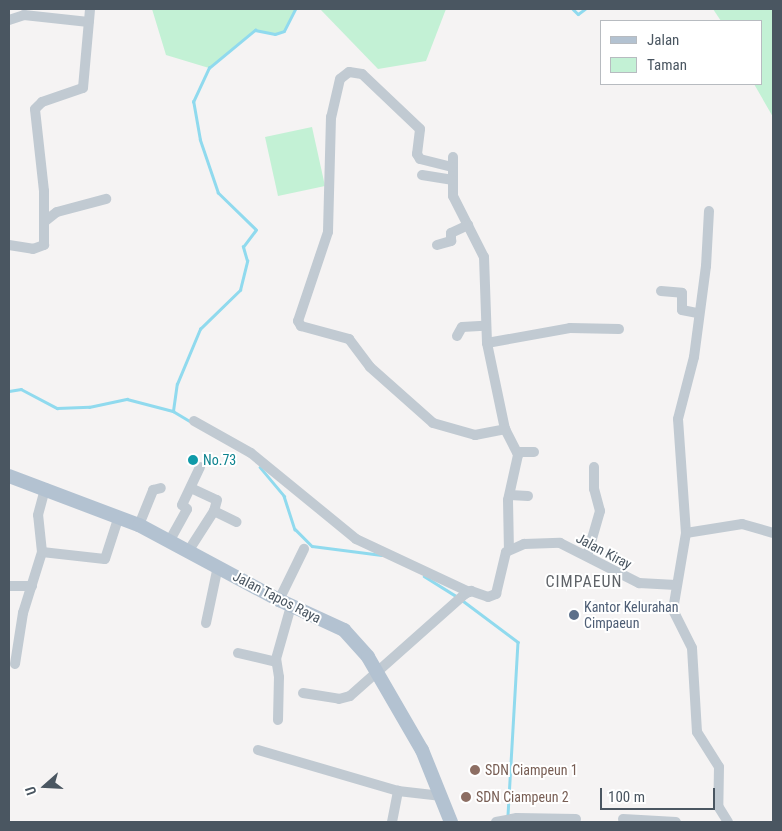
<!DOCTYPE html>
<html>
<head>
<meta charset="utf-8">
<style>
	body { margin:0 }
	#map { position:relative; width:782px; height:831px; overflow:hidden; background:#f5f3f3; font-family:"Roboto Condensed",sans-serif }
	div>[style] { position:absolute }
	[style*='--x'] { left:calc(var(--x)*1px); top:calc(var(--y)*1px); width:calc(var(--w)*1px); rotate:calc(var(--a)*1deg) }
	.green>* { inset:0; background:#c3f1d5 }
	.stream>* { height:2.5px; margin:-1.25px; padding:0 1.25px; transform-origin:1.25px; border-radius:1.25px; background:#90daee }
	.minor>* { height:10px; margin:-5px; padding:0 5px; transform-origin:5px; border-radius:5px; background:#c1cad2 }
	.major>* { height:14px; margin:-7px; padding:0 7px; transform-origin:7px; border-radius:7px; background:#b3c2d1 }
	.dots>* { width:14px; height:14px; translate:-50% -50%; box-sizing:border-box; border:2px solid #fff; border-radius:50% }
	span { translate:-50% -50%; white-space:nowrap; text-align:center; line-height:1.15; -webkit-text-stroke:4px #fff; paint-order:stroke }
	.culture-label { font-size:14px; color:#0d838f }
	.left { translate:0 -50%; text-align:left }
	.street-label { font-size:14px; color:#4a5661 }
	.service-label { font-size:14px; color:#4e5e75 }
	.education-label { font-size:14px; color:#785e54 }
	.quarter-label { font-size:16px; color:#5f6368; letter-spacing:1px }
	.frame { position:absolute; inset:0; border:10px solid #4a5661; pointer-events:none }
	.legend { position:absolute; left:600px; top:20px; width:162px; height:65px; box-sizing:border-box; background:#fff; border:1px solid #b7bbc0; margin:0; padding:6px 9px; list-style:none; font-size:15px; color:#4a5661 }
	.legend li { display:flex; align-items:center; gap:10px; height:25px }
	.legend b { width:25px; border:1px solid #b7bbc0 }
	.north { position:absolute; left:20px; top:761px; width:50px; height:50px; -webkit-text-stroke:4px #fff; paint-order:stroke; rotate:251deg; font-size:14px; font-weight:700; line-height:20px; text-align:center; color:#4a5661 }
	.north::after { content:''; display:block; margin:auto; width:18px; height:22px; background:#4a5661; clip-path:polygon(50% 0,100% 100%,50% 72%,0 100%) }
	.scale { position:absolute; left:600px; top:788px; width:115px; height:22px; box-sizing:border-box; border:2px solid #4a5661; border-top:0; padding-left:6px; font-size:15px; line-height:18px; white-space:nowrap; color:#4a5661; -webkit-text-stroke:4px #fff; paint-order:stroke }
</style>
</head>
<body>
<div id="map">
	<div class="green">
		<i style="clip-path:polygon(152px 9px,295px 9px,284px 31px,275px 34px,255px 30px,209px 68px,166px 55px)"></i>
		<i style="clip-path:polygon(320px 9px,446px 9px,426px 61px,378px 69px)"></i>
		<i style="clip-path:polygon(713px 9px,773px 9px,773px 117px,754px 84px,761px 84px,761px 21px,721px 21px)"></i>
		<i style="clip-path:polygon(312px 127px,325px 186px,278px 196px,265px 137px)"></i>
	</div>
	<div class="stream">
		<i style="--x:573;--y:9;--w:7;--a:45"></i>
		<i style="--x:578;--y:14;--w:9;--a:-36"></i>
		<i style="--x:9;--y:391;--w:12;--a:-9"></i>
		<i style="--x:21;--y:389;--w:41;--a:27.8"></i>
		<i style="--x:57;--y:408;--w:32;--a:-2"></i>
		<i style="--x:89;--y:407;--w:39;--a:-12"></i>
		<i style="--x:127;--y:399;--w:48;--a:14.6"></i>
		<i style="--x:173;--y:411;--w:21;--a:31"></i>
		<i style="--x:173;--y:411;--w:27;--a:-82"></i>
		<i style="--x:177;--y:384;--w:60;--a:-67.3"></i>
		<i style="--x:200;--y:329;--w:56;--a:-44.3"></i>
		<i style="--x:240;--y:290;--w:30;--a:-76"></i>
		<i style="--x:247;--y:261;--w:15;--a:-106"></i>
		<i style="--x:243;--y:247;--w:21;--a:-53"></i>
		<i style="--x:256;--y:230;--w:53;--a:-135.8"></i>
		<i style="--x:218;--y:193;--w:56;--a:-108.8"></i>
		<i style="--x:200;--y:140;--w:39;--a:-100"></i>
		<i style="--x:193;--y:102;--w:38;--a:-65"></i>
		<i style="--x:209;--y:68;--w:60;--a:-39.6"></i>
		<i style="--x:255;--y:30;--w:20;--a:11"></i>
		<i style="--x:275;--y:34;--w:9;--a:-18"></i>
		<i style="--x:284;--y:31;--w:25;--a:-63"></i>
		<i style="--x:260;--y:467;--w:38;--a:50"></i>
		<i style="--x:284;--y:496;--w:35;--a:72"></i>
		<i style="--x:295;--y:529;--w:24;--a:45"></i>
		<i style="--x:312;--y:546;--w:70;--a:7.4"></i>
		<i style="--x:424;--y:576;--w:39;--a:32"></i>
		<i style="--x:462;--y:600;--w:70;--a:36.9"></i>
		<i style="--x:518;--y:642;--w:174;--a:93.3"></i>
	</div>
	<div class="minor">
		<i style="--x:9;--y:20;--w:16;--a:-18"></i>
		<i style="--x:24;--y:15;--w:65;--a:6.1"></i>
		<i style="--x:453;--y:157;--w:39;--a:90"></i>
		<i style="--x:453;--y:196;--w:68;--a:63.1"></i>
		<i style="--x:484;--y:257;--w:86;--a:88"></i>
		<i style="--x:487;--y:343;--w:88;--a:78.2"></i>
		<i style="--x:505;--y:429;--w:29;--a:63"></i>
		<i style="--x:518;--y:455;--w:46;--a:102.5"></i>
		<i style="--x:508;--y:500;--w:50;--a:88.9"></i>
		<i style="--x:452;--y:167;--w:33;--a:-166"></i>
		<i style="--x:420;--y:159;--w:6;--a:-121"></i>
		<i style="--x:417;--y:154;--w:25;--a:-83"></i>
		<i style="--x:420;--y:129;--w:80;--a:-136.5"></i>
		<i style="--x:362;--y:74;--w:13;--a:-171"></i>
		<i style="--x:349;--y:72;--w:11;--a:142"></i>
		<i style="--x:340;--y:79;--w:39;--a:103"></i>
		<i style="--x:331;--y:117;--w:115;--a:91.5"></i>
		<i style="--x:328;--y:232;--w:94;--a:108.6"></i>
		<i style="--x:298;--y:321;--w:6;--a:59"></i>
		<i style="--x:301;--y:326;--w:50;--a:15.2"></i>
		<i style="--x:349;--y:339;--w:35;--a:53"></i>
		<i style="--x:370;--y:367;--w:84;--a:41.6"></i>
		<i style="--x:433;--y:423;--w:44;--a:15.9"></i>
		<i style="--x:475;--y:435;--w:31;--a:-11"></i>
		<i style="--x:422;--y:175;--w:30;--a:9"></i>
		<i style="--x:709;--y:211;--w:55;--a:93.1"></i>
		<i style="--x:706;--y:266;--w:92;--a:97.5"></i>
		<i style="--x:694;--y:357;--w:64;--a:104.5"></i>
		<i style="--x:678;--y:419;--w:114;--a:86"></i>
		<i style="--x:686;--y:533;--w:78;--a:99.6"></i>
		<i style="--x:673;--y:610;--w:42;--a:63.4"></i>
		<i style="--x:692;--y:648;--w:84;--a:86.6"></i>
		<i style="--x:697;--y:732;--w:41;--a:57.8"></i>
		<i style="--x:719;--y:767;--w:39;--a:91"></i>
		<i style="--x:718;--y:806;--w:19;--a:58"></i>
		<i style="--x:44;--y:222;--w:16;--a:-38"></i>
		<i style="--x:57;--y:212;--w:51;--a:-14.9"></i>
		<i style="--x:9;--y:245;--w:24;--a:9"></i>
		<i style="--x:33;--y:249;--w:12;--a:-20"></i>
		<i style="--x:44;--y:245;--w:54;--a:-90"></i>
		<i style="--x:44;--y:191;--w:82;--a:-96.3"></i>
		<i style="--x:35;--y:109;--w:10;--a:-45"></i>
		<i style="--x:42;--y:102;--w:43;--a:-18.9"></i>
		<i style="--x:83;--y:88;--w:79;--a:-84.9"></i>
		<i style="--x:437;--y:245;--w:15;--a:-16"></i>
		<i style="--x:451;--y:241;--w:8;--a:-90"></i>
		<i style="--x:451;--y:233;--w:19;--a:-25"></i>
		<i style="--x:661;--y:291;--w:21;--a:5"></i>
		<i style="--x:682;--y:293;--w:17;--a:90"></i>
		<i style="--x:682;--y:310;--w:16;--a:11"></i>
		<i style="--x:457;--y:336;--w:10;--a:-61"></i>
		<i style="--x:462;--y:327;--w:22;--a:-3"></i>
		<i style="--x:487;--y:343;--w:84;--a:-10.2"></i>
		<i style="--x:570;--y:328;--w:49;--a:1.2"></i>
		<i style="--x:194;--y:421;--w:65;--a:29.3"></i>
		<i style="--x:251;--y:453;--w:136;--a:39.3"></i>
		<i style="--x:356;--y:539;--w:125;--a:25.1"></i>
		<i style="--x:517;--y:452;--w:17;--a:0"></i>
		<i style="--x:193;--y:489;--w:26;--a:25"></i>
		<i style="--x:217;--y:500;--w:11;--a:105"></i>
		<i style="--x:510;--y:495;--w:18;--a:3"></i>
		<i style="--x:139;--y:525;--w:38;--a:-68"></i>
		<i style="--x:153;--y:490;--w:8;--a:-14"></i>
		<i style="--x:686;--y:533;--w:57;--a:-9.1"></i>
		<i style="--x:742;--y:524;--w:32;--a:16"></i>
		<i style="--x:170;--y:540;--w:35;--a:-61"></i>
		<i style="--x:187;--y:509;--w:6;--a:-141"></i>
		<i style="--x:182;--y:505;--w:42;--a:-64.7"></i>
		<i style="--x:189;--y:550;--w:46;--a:-57.3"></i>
		<i style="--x:214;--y:511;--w:25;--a:26"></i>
		<i style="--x:42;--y:552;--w:63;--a:6.3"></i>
		<i style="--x:105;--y:559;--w:45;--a:-72"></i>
		<i style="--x:587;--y:556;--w:47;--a:-73.9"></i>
		<i style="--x:600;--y:511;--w:23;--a:-105"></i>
		<i style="--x:594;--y:489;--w:22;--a:-90"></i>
		<i style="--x:9;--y:586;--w:23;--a:0"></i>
		<i style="--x:279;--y:600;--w:57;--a:-63.9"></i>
		<i style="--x:206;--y:623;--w:58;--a:-78.1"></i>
		<i style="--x:238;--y:653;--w:39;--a:13"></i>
		<i style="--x:15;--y:664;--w:52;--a:-81.1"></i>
		<i style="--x:23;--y:613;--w:64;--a:-72.7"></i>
		<i style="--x:42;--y:552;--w:37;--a:-96"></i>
		<i style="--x:38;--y:515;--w:28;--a:-75"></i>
		<i style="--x:303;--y:693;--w:36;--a:9"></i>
		<i style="--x:339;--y:699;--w:11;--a:-15"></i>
		<i style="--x:350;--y:696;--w:154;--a:-41.6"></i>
		<i style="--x:465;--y:594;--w:7;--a:-27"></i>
		<i style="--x:471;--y:591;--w:18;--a:19"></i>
		<i style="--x:488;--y:597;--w:9;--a:-21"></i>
		<i style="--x:496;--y:594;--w:43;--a:-76.6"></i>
		<i style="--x:506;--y:552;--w:20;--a:-24"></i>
		<i style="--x:524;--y:544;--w:36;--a:-2"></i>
		<i style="--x:560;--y:543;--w:89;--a:26.9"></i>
		<i style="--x:639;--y:583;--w:37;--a:3"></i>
		<i style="--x:278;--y:720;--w:43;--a:-88.7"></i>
		<i style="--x:279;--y:677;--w:18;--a:-99"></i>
		<i style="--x:276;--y:659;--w:55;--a:-74.2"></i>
		<i style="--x:258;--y:750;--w:146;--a:16.3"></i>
		<i style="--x:398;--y:791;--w:44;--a:6.5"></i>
		<i style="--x:623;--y:819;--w:53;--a:3.2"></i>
		<i style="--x:392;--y:822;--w:32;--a:-79"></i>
		<i style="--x:496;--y:822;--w:21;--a:-11"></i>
		<i style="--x:517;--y:818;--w:59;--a:1"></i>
	</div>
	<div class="major">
		<i style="--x:9;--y:476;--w:139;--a:20.7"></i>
		<i style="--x:139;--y:525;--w:159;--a:28.2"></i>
		<i style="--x:279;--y:600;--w:72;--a:24.8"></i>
		<i style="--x:344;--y:630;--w:36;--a:48"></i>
		<i style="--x:368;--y:657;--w:108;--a:59.9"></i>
		<i style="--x:422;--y:750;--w:78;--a:68.1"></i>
	</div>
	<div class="dots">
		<i style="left:193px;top:460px;background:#0f9aa8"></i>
		<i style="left:574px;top:615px;background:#5c6f8a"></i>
		<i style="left:475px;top:770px;background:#8d6e63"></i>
		<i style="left:466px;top:797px;background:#8d6e63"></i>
	</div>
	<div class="culture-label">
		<span class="left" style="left:203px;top:460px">No.73</span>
	</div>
	<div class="street-label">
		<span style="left:604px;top:551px;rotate:28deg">Jalan Kiray</span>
		<span style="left:277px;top:597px;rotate:27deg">Jalan Tapos Raya</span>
	</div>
	<div class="service-label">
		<span class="left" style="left:584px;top:615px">Kantor Kelurahan<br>Cimpaeun</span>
	</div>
	<div class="education-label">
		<span class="left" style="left:485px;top:770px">SDN Ciampeun 1</span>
		<span class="left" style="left:476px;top:797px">SDN Ciampeun 2</span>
	</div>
	<div class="quarter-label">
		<span style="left:584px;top:582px">CIMPAEUN</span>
	</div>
	<div class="frame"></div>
	<ul class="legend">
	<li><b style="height:6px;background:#b3c2d1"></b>Jalan</li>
	<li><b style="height:14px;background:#c3f1d5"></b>Taman</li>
	</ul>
	<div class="north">U</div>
	<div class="scale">100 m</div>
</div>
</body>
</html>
